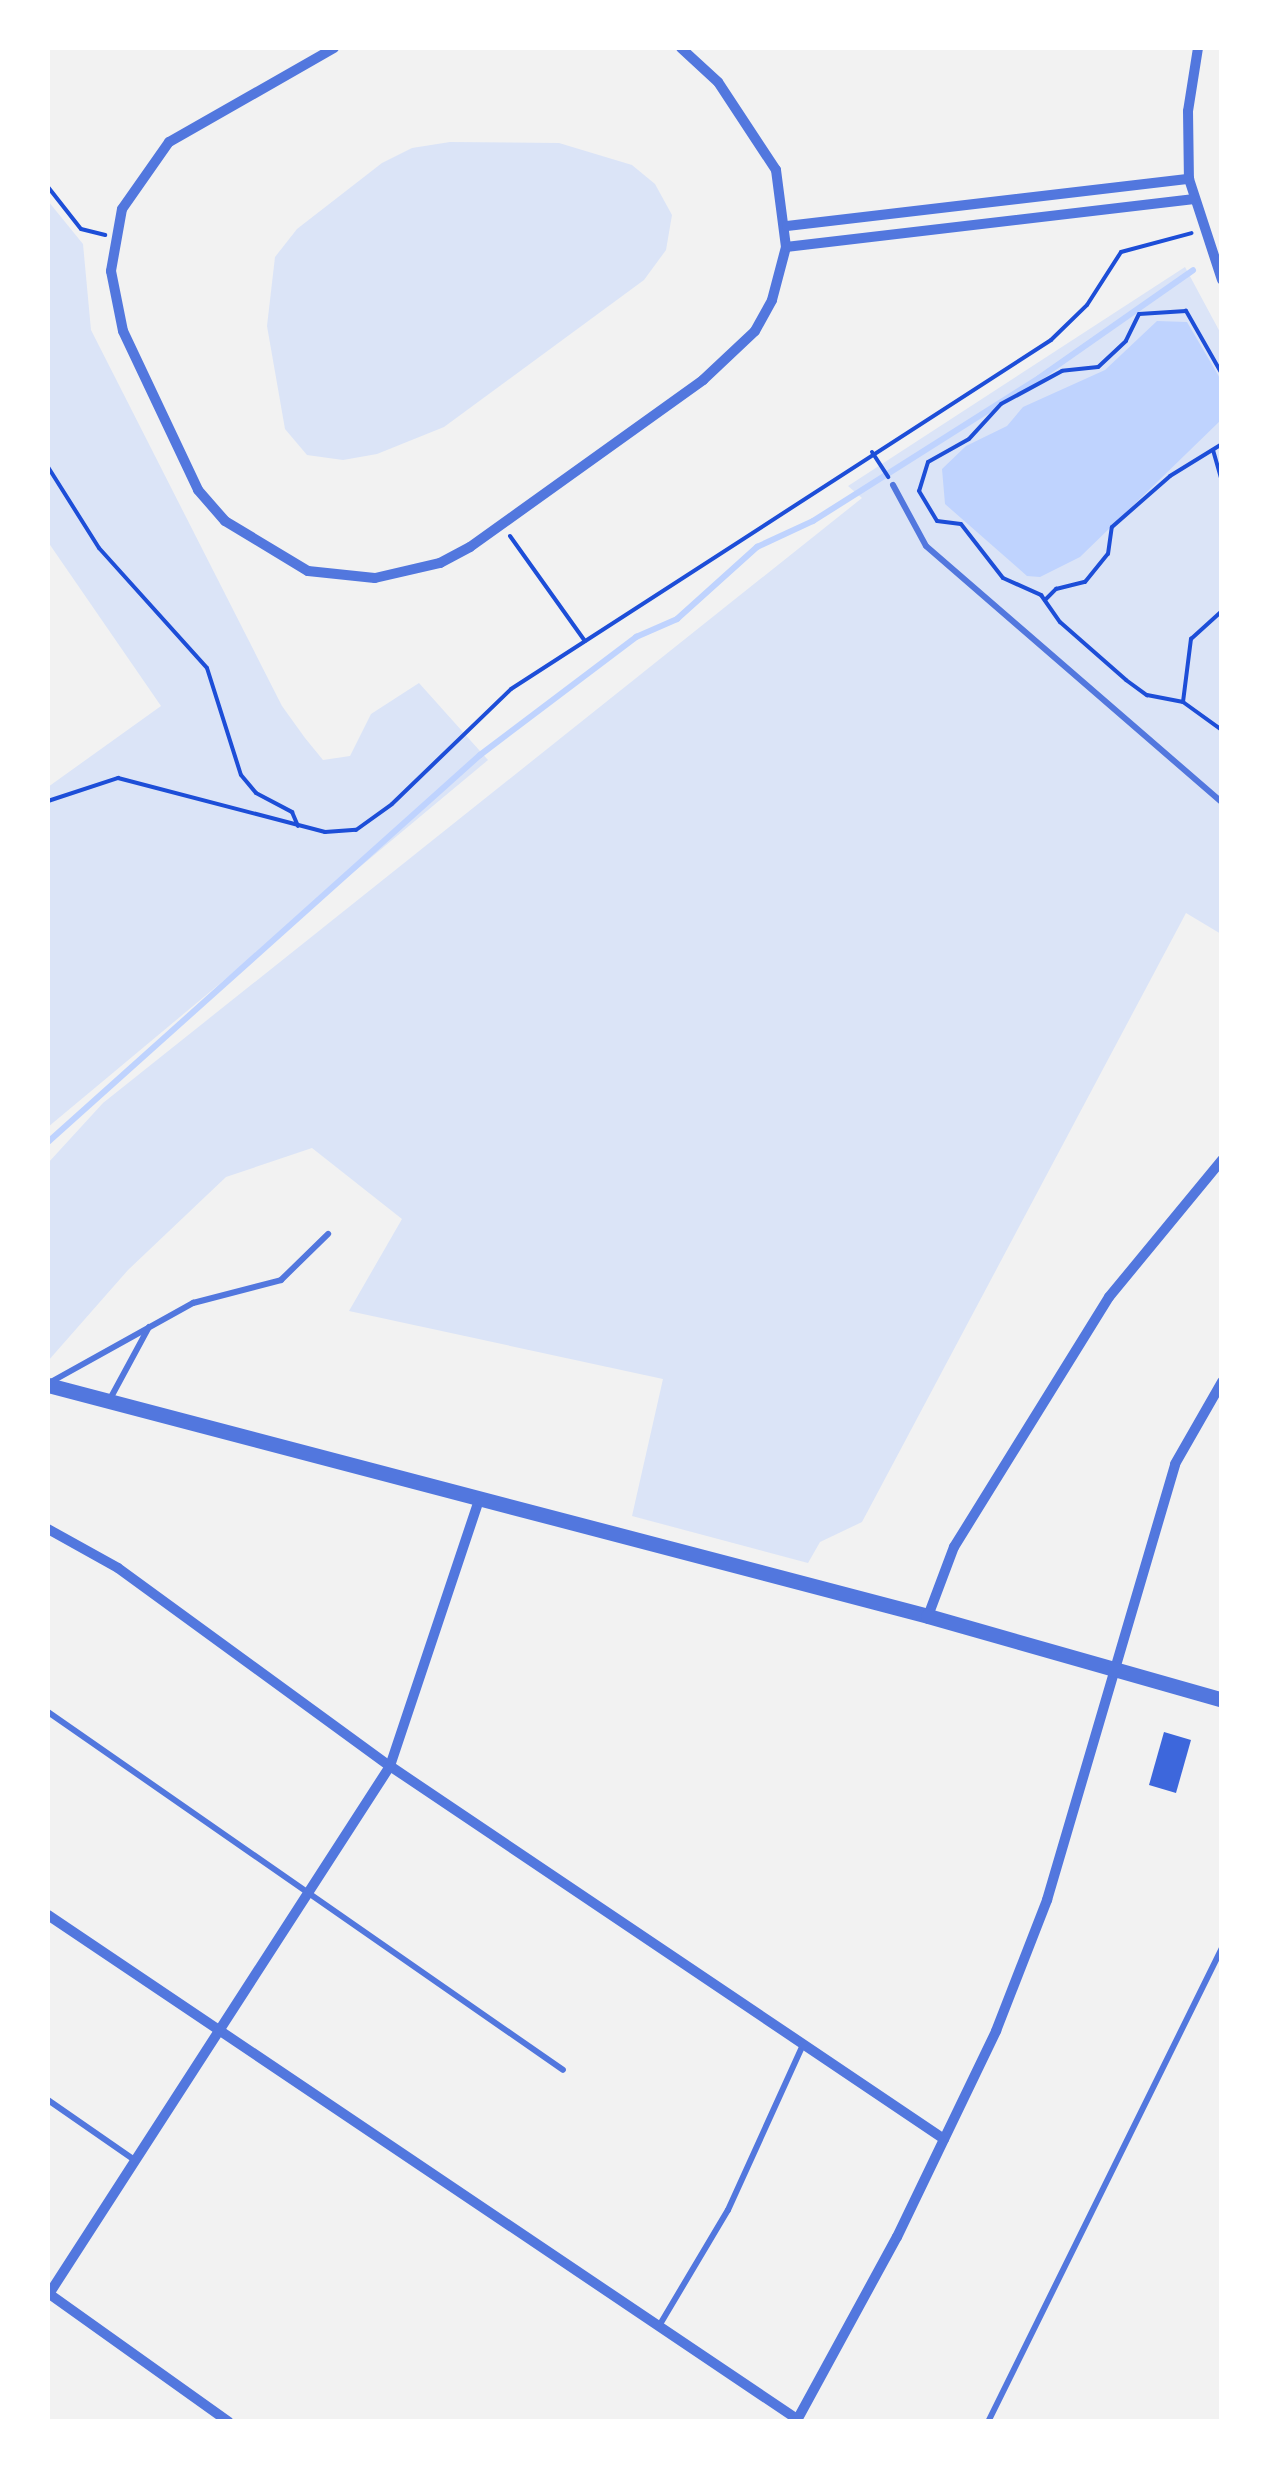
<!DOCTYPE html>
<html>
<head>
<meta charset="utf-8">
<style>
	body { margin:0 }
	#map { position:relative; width:1269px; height:2469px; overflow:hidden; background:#f2f2f2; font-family:"Source Serif 4",serif }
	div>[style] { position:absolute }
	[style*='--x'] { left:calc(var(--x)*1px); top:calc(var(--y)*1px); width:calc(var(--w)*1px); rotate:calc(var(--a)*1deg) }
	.green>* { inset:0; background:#dbe4f7 }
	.water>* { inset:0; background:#bfd3fe }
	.stream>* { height:6px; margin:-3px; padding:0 3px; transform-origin:3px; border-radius:3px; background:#bfd3fe }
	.building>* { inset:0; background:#3d67dc }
	.path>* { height:4px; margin:-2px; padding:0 2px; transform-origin:2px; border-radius:2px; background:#1d4ed8 }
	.service>* { height:6px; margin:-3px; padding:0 3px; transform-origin:3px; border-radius:3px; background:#5277de }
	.minor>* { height:10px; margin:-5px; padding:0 5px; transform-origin:5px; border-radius:5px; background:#5277de }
	.tertiary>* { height:15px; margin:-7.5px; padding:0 7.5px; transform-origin:7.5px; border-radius:7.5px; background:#5277de }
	span { translate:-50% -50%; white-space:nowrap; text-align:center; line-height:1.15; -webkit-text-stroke:10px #fff; paint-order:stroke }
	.frame { position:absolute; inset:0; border:50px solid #fff; pointer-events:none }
</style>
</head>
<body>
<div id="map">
	<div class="green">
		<i style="clip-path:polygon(450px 142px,559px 143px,632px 165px,655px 184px,672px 215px,666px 250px,644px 280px,444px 427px,377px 454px,343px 460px,307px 455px,285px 429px,267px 326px,275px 257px,297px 229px,382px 163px,412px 148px)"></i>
		<i style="clip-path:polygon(48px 201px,83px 244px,91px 330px,282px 706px,305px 738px,323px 760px,350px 756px,371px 714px,419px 683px,488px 760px,48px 1127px,48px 787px,161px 706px,48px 542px)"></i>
		<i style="clip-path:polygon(1185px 267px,1221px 334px,1221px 934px,1186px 913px,862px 1522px,820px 1542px,808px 1563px,632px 1516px,663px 1379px,349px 1311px,402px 1219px,312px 1148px,226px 1177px,128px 1270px,48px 1361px,48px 1163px,103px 1103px,862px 498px,848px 486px)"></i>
	</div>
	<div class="water">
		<i style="clip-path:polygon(1157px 321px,1187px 322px,1221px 380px,1222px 419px,1080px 557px,1040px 577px,1027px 576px,945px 504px,942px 469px,966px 446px,1007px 426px,1023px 407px,1105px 370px)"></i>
	</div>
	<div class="stream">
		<i style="--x:48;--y:1142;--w:580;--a:-41.86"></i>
		<i style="--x:480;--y:755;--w:196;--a:-37.1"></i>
		<i style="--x:636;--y:637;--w:45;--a:-23.7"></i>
		<i style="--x:677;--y:619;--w:108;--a:-42"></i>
		<i style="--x:757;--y:547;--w:62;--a:-24.9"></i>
		<i style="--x:813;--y:521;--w:267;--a:-32.3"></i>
		<i style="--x:1039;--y:378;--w:188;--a:-35"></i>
	</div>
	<div class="building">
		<i style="clip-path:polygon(1164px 1732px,1191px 1740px,1176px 1793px,1149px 1785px)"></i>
	</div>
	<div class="path">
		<i style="--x:48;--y:187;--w:53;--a:51.8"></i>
		<i style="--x:81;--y:229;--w:25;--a:14"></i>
		<i style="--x:1222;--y:374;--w:73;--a:-119.7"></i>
		<i style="--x:1186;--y:311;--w:47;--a:176.3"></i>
		<i style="--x:1139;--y:314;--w:30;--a:116"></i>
		<i style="--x:1126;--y:341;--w:38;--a:137"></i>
		<i style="--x:1098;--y:367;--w:36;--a:174"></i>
		<i style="--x:1062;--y:371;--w:69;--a:151.6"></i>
		<i style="--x:1001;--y:404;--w:47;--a:132.4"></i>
		<i style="--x:969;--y:439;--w:47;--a:150.7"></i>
		<i style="--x:928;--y:462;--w:30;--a:107"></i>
		<i style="--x:919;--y:491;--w:35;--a:59"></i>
		<i style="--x:937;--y:521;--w:24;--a:7"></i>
		<i style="--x:961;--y:524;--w:68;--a:52.1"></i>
		<i style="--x:1003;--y:578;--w:42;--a:24.1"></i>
		<i style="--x:1041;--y:595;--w:33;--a:55"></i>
		<i style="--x:1060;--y:622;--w:88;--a:41.3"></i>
		<i style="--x:1126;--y:680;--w:26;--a:36"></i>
		<i style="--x:1147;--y:695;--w:37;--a:11"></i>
		<i style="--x:1183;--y:702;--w:48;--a:35.7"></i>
		<i style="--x:1213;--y:450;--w:33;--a:74"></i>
		<i style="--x:872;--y:452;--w:30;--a:57"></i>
		<i style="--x:48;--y:467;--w:96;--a:57.8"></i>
		<i style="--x:99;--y:548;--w:161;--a:48"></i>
		<i style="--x:207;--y:668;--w:112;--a:72.4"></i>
		<i style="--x:241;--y:775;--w:23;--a:50"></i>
		<i style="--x:256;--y:793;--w:41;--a:27.8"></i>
		<i style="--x:292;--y:812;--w:15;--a:67"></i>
		<i style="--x:510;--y:536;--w:129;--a:54.5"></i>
		<i style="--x:1045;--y:600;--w:16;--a:-45"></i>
		<i style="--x:1056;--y:589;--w:30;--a:-14"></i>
		<i style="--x:1085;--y:582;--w:36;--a:-51"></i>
		<i style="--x:1108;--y:554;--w:27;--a:-82"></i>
		<i style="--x:1112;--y:527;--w:77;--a:-41.3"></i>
		<i style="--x:1170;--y:476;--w:61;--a:-31.6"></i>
		<i style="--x:1183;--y:702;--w:64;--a:-82.8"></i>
		<i style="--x:1191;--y:639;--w:42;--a:-42.1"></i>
		<i style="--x:48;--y:801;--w:74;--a:-18.2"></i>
		<i style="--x:118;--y:778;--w:214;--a:14.6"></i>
		<i style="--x:325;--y:832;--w:31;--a:-4"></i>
		<i style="--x:356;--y:830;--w:44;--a:-35.8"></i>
		<i style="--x:392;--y:804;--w:165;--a:-44"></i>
		<i style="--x:511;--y:689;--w:643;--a:-32.87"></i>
		<i style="--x:1051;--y:340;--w:50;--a:-44.2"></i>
		<i style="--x:1087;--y:305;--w:63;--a:-57.3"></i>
		<i style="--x:1121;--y:252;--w:73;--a:-15"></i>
	</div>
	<div class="service">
		<i style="--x:893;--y:485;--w:69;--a:61.6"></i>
		<i style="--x:926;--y:546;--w:391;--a:40.9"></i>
		<i style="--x:49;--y:1383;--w:165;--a:-29.1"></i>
		<i style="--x:193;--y:1303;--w:91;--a:-14.6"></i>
		<i style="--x:281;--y:1280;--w:66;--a:-44.4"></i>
		<i style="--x:110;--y:1399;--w:82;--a:-61.6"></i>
		<i style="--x:48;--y:1712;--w:627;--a:34.8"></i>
		<i style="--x:48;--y:2100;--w:107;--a:34.7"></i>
		<i style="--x:659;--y:2326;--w:135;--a:-59.3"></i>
		<i style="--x:728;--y:2210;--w:181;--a:-65.6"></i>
		<i style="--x:988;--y:2422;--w:529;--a:-63.73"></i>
	</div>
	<div class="minor">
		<i style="--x:334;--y:48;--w:190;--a:150.3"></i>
		<i style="--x:169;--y:142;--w:82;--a:125"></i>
		<i style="--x:122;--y:209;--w:63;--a:100.1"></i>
		<i style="--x:111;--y:271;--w:61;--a:78.7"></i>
		<i style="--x:123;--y:331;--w:176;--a:64.7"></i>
		<i style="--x:198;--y:490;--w:41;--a:48.9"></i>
		<i style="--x:225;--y:521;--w:97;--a:31.1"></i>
		<i style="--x:308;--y:571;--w:67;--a:6"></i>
		<i style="--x:375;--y:578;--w:67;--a:-13"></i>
		<i style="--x:440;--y:563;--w:34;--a:-28"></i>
		<i style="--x:470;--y:547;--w:287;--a:-35.6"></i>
		<i style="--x:703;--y:380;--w:71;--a:-43.3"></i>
		<i style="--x:755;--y:331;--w:35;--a:-61"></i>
		<i style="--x:772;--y:300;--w:55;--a:-75.2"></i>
		<i style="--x:786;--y:247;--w:78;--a:-97.4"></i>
		<i style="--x:776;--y:170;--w:105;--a:-123.4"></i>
		<i style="--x:718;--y:82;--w:50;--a:-137.4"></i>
		<i style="--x:1198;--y:48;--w:64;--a:99"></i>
		<i style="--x:1188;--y:111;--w:68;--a:89.2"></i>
		<i style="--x:1189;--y:179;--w:106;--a:71.9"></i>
		<i style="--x:787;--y:226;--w:405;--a:-6.7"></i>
		<i style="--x:786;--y:247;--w:409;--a:-6.7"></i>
		<i style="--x:48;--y:1529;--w:80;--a:29.1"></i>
		<i style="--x:118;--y:1568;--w:336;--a:36.1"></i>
		<i style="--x:390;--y:1766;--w:668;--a:33.95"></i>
		<i style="--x:928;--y:1616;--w:74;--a:-69.4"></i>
		<i style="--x:954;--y:1547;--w:294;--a:-58.2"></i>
		<i style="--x:1109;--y:1297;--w:178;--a:-50.5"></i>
		<i style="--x:48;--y:1915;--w:903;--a:33.94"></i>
		<i style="--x:48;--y:2293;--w:222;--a:35.5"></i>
		<i style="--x:49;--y:2294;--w:629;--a:-57.14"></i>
		<i style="--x:390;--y:1766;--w:280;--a:-71.5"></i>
		<i style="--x:796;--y:2422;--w:211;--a:-61.4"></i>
		<i style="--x:897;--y:2237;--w:229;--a:-64.3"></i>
		<i style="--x:996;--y:2031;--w:141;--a:-68.7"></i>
		<i style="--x:1047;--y:1900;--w:454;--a:-73.6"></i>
		<i style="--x:1175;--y:1464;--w:95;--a:-60.2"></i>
	</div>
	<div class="tertiary">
		<i style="--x:48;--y:1385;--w:910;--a:14.71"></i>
		<i style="--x:928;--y:1616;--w:306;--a:15.9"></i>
	</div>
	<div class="frame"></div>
</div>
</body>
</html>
